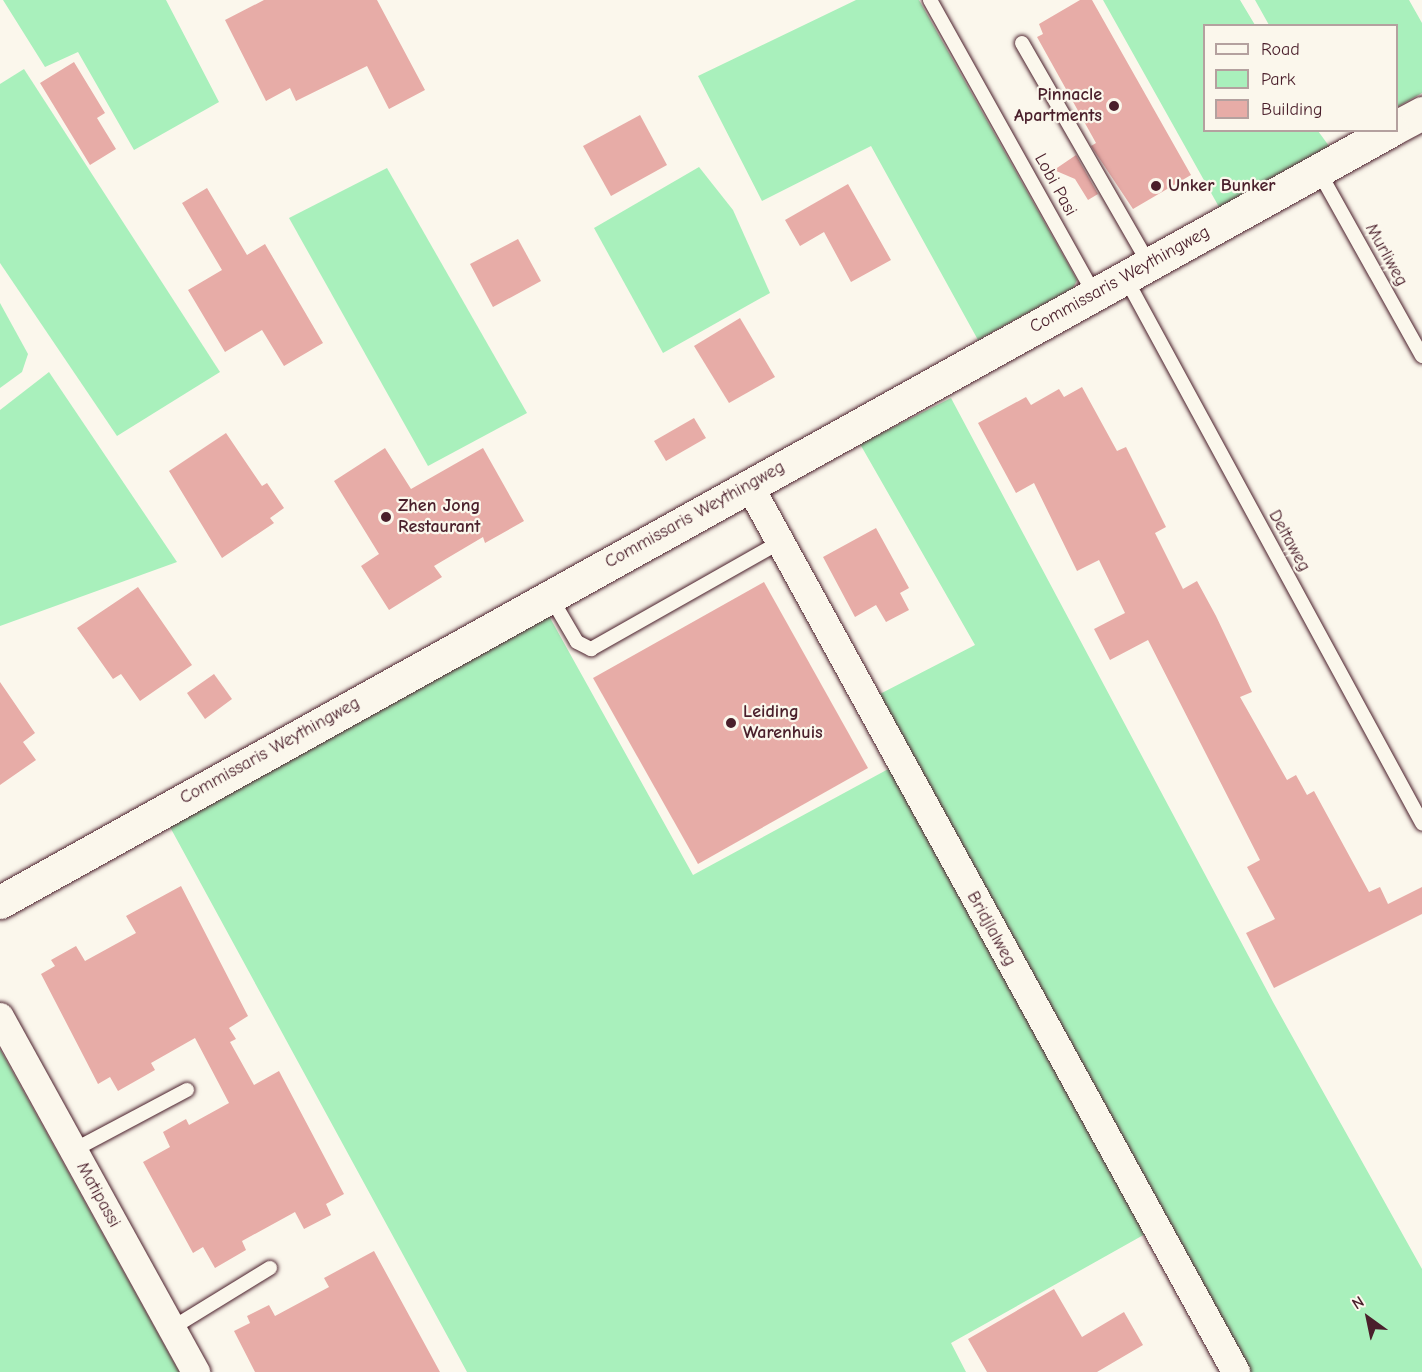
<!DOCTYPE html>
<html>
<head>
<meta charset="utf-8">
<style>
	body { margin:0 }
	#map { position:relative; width:1422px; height:1372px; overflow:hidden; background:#fbf7ec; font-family:"Comic Neue",sans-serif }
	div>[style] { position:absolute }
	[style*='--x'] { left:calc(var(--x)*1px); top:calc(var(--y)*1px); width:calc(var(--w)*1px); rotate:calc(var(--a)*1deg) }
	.green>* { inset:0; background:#a9f0bc }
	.building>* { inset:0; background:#e7aca7 }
	.roads { filter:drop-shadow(0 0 2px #4a1f2b) drop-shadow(0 0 2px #4a1f2b) }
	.service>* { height:14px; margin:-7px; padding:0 7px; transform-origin:7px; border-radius:7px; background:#fbf7ec }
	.minor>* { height:28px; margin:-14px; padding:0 14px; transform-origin:14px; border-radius:14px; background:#fbf7ec }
	.secondary>* { height:33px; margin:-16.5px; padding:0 16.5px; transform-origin:16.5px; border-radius:16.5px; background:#fbf7ec }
	.dots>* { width:16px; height:16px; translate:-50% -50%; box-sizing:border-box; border:3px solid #fbf7ec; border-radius:50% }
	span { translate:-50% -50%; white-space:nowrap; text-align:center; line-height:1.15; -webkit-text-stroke:4.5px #fbf7ec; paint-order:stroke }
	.poi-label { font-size:18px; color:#4a1f2b; font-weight:700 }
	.right { translate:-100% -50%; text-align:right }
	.left { translate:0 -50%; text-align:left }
	.street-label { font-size:18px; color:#4a1f2b }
	.legend { position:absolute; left:1203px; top:24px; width:195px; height:108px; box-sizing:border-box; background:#fbf7ec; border:2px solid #b4a19f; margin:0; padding:8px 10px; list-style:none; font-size:18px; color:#4a1f2b }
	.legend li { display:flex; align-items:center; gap:12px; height:30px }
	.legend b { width:30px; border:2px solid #b4a19f }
	.north { position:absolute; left:1338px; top:1288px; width:60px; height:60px; -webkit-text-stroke:4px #fbf7ec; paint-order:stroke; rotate:327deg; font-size:16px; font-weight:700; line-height:24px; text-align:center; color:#4a1f2b }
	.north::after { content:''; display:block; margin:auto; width:21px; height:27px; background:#4a1f2b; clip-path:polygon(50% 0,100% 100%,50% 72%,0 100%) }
</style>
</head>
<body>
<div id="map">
	<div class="green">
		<i style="clip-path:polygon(3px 0,166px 0,219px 102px,134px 150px,78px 52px,45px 67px)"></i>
		<i style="clip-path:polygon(856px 0,919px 0,1077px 280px,1073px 288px,978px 340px,871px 146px,762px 201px,698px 76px)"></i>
		<i style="clip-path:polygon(1103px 0,1240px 0,1255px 25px,1204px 26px,1204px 130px,1318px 131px,1329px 146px,1219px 207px)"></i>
		<i style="clip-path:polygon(1255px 0,1409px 0,1422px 23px,1422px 93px,1397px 107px,1396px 26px,1269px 25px)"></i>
		<i style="clip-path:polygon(24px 69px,220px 372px,117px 436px,0 263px,0 84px)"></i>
		<i style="clip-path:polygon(699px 167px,733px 210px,770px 293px,663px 353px,594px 228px)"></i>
		<i style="clip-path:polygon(387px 168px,527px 413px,428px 466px,289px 218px)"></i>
		<i style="clip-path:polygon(0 303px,28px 354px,22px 372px,0 388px)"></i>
		<i style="clip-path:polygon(49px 372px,177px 562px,0 626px,0 410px)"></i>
		<i style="clip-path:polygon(951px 398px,1273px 1002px,1422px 1269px,1422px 1372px,1247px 1372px,876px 696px,975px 645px,860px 444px)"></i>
		<i style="clip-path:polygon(549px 616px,693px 875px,892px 767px,1147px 1233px,951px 1343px,966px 1372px,467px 1372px,170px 827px)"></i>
		<i style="clip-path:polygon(0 1049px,179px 1372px,0 1372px)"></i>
	</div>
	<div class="building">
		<i style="clip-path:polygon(264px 0,377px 0,425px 90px,389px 109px,367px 66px,296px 101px,290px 88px,266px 101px,225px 20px)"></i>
		<i style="clip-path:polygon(1080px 0,1092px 0,1191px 175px,1133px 209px,1091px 146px,1096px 143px,1037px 37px,1043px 34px,1039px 24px)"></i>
		<i style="clip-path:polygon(74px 62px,105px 113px,97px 118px,116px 149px,90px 165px,40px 83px)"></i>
		<i style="clip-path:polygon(640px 115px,667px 165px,611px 196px,583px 146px)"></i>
		<i style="clip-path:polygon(1076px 155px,1098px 194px,1088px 200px,1075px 179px,1054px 170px)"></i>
		<i style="clip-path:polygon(848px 184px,891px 260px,851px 282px,824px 232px,800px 246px,785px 220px)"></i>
		<i style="clip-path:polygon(207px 188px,247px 255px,265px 244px,323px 343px,284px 366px,262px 330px,225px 352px,188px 290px,222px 270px,182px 203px)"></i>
		<i style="clip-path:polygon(518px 239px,541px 281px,493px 307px,470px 264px)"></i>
		<i style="clip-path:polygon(740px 318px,775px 377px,729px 403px,694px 346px)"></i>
		<i style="clip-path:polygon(1082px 387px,1117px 451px,1126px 447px,1166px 527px,1155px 533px,1183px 589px,1197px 581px,1216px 616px,1252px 692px,1240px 697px,1287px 780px,1296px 775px,1307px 795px,1314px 791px,1369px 892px,1380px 887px,1388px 904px,1422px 887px,1422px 914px,1274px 988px,1246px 933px,1275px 919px,1247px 867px,1260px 860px,1148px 640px,1110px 660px,1094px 629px,1125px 613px,1099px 560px,1077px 571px,1034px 483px,1016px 493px,978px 423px,1026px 397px,1031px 405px,1059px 389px,1064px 397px)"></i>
		<i style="clip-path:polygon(694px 418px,706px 438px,666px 461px,654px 441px)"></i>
		<i style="clip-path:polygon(226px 433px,262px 486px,267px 483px,284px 508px,270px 518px,274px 523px,222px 558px,169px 471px)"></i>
		<i style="clip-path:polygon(385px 448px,411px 489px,483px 448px,524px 521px,485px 543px,483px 537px,434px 566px,442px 577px,389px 610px,361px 566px,379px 554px,334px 481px)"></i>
		<i style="clip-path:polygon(876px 528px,909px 588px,900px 593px,909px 610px,886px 622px,876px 605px,855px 617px,823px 557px)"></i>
		<i style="clip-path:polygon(764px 582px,868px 768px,698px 864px,593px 678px)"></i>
		<i style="clip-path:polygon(138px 587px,192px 665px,140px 701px,121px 674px,113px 679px,77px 628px)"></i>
		<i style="clip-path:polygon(214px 674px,232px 699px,205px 719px,187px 693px)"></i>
		<i style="clip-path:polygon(0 682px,35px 733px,23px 742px,36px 760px,0 785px)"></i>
		<i style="clip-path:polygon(181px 886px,248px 1016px,229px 1028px,236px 1039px,230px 1042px,254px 1085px,279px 1071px,344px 1194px,326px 1204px,331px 1215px,304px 1229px,295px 1212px,242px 1241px,246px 1250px,215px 1268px,203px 1247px,193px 1253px,143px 1162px,170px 1147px,163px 1132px,186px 1119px,189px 1125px,229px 1103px,195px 1038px,151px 1063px,155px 1070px,118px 1091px,110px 1077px,98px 1084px,41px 974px,55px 966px,51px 960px,76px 946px,85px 961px,136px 933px,126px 916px)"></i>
		<i style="clip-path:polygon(374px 1251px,440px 1372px,255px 1372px,234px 1331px,250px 1323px,247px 1316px,269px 1305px,275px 1316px,329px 1287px,324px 1278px)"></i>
		<i style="clip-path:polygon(1054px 1289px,1082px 1337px,1124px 1312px,1143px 1345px,1097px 1372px,987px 1372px,968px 1339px)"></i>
	</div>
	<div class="roads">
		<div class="service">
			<i style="--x:930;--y:0;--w:337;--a:60.8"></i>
			<i style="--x:1022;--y:43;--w:255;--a:60.1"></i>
			<i style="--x:1318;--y:170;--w:213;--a:60.8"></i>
			<i style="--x:1125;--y:277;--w:622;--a:61.46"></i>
			<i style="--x:550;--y:596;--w:53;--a:59.6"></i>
			<i style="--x:577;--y:642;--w:16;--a:27"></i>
			<i style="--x:591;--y:649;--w:217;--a:-29.5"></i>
			<i style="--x:74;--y:1150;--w:128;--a:-28"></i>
			<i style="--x:172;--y:1328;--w:115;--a:-31.5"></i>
		</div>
		<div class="minor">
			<i style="--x:749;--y:485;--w:1012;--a:61.23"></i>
			<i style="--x:0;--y:1017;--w:406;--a:61.1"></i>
		</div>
		<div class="secondary">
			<i style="--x:1396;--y:127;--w:30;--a:-28"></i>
			<i style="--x:0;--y:902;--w:1591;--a:-29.03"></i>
		</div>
	</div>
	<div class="dots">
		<i style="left:1114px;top:106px;background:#4a1f2b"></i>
		<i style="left:1156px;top:186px;background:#4a1f2b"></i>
		<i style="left:386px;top:517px;background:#4a1f2b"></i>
		<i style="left:731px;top:723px;background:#4a1f2b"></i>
	</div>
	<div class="poi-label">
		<span class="right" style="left:1102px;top:106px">Pinnacle<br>Apartments</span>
		<span class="left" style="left:1168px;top:186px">Unker Bunker</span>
		<span class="left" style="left:398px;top:517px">Zhen Jong<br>Restaurant</span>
		<span class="left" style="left:743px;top:723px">Leiding<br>Warenhuis</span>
	</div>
	<div class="street-label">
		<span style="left:1055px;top:185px;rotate:61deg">Lobi Pasi</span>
		<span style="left:1386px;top:255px;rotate:61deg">Murliweg</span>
		<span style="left:1120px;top:280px;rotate:-29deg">Commissaris Weythingweg</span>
		<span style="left:695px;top:515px;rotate:-29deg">Commissaris Weythingweg</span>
		<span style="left:1289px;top:541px;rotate:61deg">Deltaweg</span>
		<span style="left:270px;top:751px;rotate:-29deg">Commissaris Weythingweg</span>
		<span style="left:991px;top:929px;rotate:61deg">Bridjlalweg</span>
		<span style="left:98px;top:1195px;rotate:61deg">Matipassi</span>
	</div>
	<ul class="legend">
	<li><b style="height:8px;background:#fbf7ec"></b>Road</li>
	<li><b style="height:16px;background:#a9f0bc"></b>Park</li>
	<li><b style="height:16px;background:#e7aca7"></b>Building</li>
	</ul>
	<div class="north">N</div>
</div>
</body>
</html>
